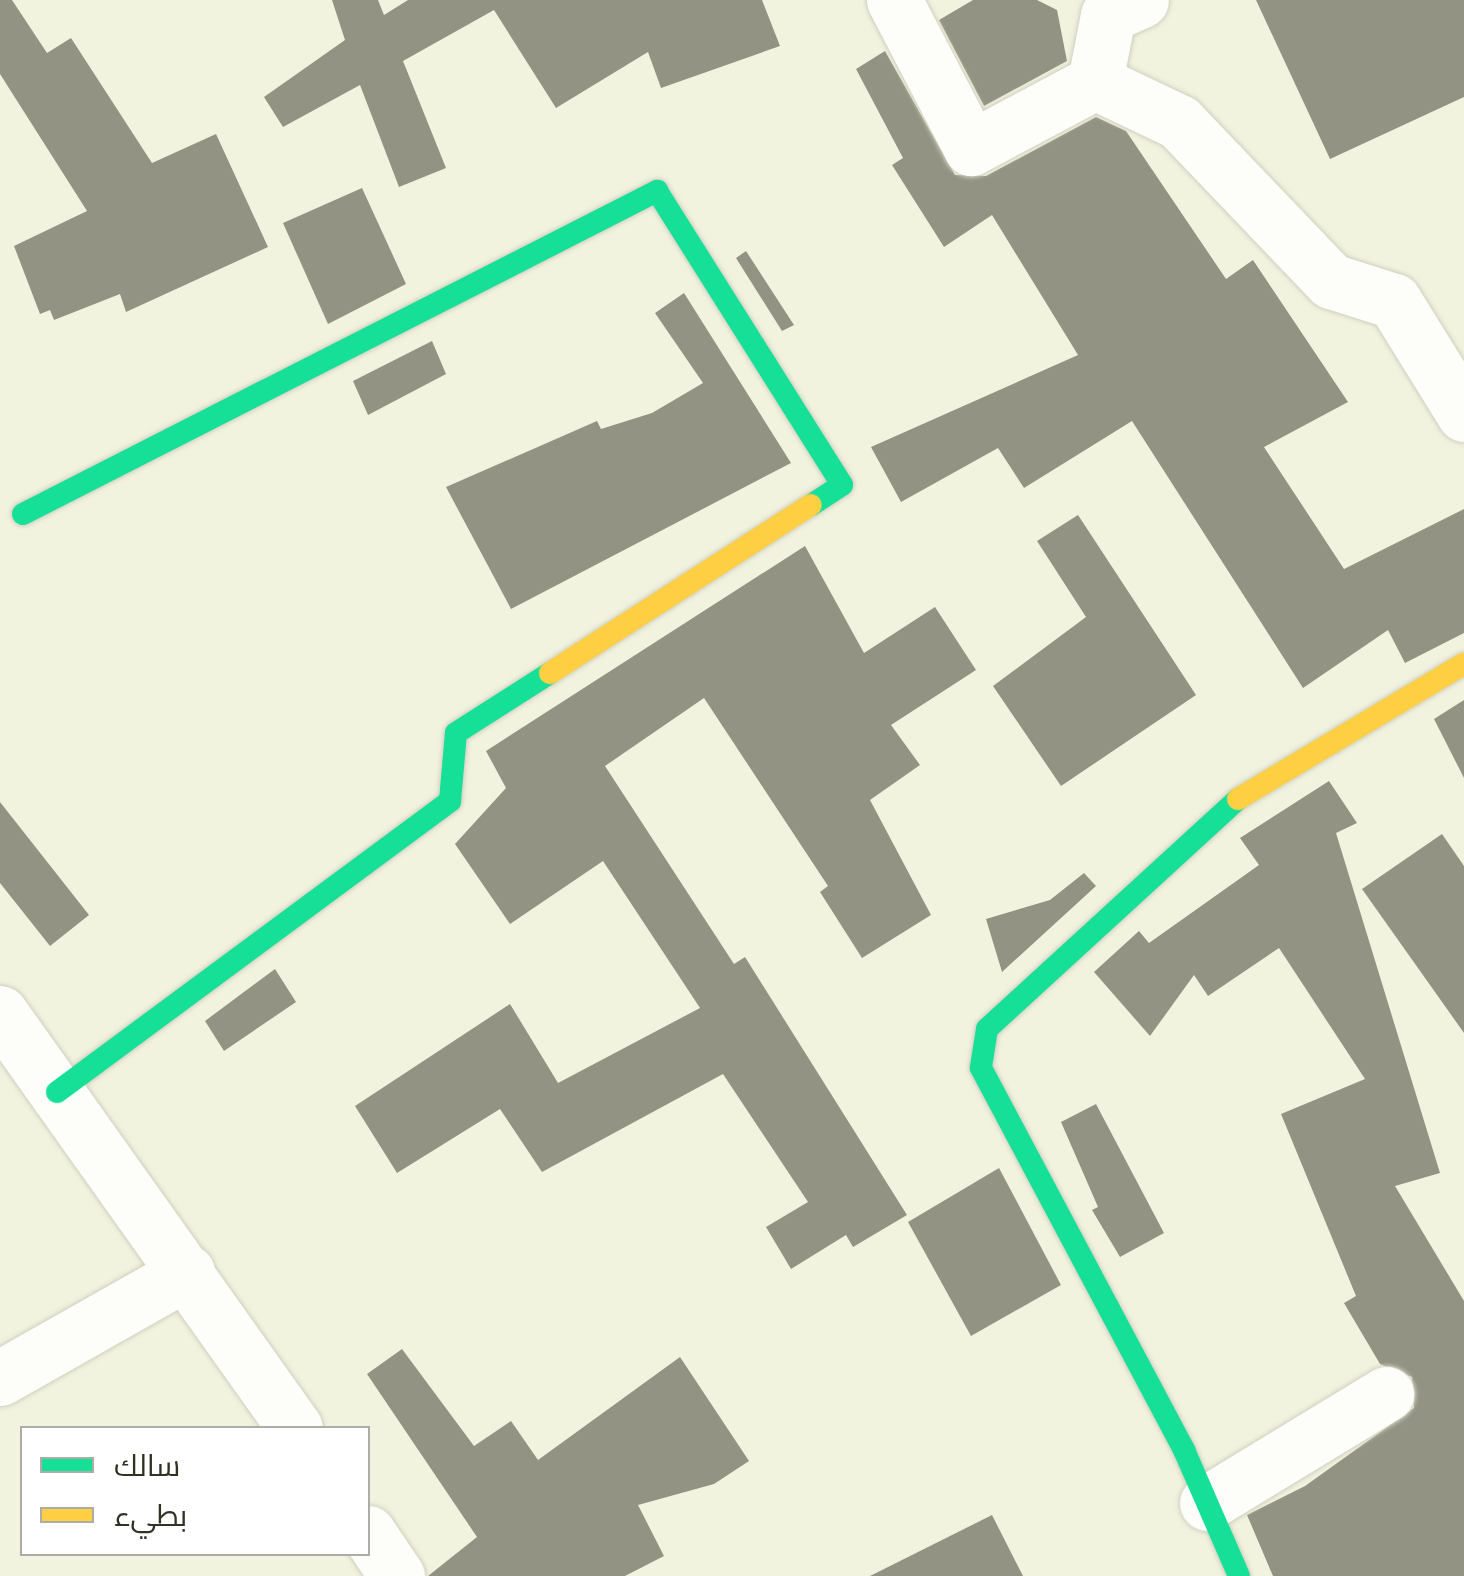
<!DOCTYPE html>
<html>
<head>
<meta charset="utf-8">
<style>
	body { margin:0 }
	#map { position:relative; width:1464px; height:1576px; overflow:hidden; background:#f2f3df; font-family:"PT Serif",Cairo,serif }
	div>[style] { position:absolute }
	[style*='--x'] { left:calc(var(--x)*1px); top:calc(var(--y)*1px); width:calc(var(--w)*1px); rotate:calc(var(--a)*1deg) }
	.building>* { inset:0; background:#939384 }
	.roads { filter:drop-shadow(0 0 2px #cfd0bf) drop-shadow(0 0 2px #cfd0bf) }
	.street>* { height:55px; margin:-27.5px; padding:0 27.5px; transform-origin:27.5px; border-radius:27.5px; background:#fdfdfa }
	.fast>* { height:22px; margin:-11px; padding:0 11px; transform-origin:11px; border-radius:11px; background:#16e098 }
	.slow>* { height:22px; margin:-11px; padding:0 11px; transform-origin:11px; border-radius:11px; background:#ffcf43 }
	span { translate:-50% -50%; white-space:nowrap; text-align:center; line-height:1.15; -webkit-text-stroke:10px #fff; paint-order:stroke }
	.legend { position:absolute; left:20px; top:1426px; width:350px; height:130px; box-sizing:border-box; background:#fff; border:2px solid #adada7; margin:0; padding:12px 18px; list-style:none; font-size:30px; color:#323224 }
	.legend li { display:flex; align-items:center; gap:20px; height:50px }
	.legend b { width:50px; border:2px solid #adada7 }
</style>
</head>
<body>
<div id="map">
	<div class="building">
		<i style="clip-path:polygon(0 0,12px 0,47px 53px,71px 38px,152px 163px,216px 134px,268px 247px,126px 312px,120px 294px,54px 320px,50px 310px,40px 314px,14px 246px,87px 211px,0 74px)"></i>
		<i style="clip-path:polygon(332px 0,378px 0,384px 15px,408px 0,762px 0,780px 46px,661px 88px,648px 52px,556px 108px,494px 10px,403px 61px,446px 168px,399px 187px,360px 85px,283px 127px,264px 97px,345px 40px)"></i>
		<i style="clip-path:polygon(973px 0,1037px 0,1057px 10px,1067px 61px,984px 106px,939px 20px)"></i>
		<i style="clip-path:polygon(1256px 0,1464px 0,1464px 97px,1330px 159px)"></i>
		<i style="clip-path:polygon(885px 51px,955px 175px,986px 176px,1096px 117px,1126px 131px,1226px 279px,1253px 260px,1348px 402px,1264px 447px,1344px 569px,1464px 509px,1464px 633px,1405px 663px,1388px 630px,1303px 688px,1132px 421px,1024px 488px,998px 448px,901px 502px,871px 447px,1078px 355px,992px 215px,944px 247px,892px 165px,903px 158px,856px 69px)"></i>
		<i style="clip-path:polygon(362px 188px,406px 284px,328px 324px,283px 223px)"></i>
		<i style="clip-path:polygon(746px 251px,794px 325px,782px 331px,736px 258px)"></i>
		<i style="clip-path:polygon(684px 293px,791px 463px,511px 609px,446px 487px,597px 421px,601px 429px,652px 413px,703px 383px,655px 313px)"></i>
		<i style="clip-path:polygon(432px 341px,446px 374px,368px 415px,353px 381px)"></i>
		<i style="clip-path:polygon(1078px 515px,1196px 695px,1061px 786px,993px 686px,1086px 617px,1037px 541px)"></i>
		<i style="clip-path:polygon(805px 546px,864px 653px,935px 607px,976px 670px,891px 725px,920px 765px,870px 800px,931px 915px,862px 958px,820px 892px,828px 886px,704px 698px,605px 766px,734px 964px,745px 957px,907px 1215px,853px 1247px,846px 1235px,791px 1269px,766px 1227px,808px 1202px,723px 1074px,542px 1172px,500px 1109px,397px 1173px,355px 1106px,510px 1004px,558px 1083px,700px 1008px,603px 861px,510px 924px,455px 844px,506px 788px,486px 751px)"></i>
		<i style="clip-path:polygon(1464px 700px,1464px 778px,1434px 719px)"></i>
		<i style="clip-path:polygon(1329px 781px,1357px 823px,1336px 833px,1440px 1173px,1395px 1186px,1464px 1301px,1464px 1576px,1273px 1576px,1247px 1515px,1305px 1486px,1414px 1408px,1412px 1377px,1380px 1364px,1344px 1303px,1356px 1296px,1281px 1114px,1365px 1079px,1279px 948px,1208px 996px,1194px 975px,1150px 1036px,1094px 972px,1139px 931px,1149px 943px,1259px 865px,1240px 838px)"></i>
		<i style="clip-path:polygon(0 802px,89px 915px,50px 946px,0 883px)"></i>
		<i style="clip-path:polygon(1442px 834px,1464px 866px,1464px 1033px,1362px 889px)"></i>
		<i style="clip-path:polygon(1084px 873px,1096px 886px,1002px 972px,986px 919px,1050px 900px)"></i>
		<i style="clip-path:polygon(275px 969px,296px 1002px,224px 1051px,205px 1021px)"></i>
		<i style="clip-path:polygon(1096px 1104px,1164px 1233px,1120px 1257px,1092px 1210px,1098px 1207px,1061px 1122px)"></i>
		<i style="clip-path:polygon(999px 1168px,1061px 1285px,971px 1336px,908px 1222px)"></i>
		<i style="clip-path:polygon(402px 1349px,474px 1446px,511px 1421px,538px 1460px,680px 1357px,749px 1461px,714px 1484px,638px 1505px,664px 1556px,625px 1576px,428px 1576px,477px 1537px,367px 1374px)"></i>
		<i style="clip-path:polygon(992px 1515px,1023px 1576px,870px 1576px)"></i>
	</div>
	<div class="roads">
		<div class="street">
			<i style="--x:894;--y:0;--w:167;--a:62.5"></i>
			<i style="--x:971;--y:148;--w:140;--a:-28"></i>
			<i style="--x:1095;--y:82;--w:68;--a:-79"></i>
			<i style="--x:1108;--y:15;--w:36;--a:-24"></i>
			<i style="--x:1095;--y:82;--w:93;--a:25.5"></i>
			<i style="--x:1179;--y:122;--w:220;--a:46.3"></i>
			<i style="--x:1331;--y:281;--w:66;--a:17.6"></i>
			<i style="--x:1394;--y:301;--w:133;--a:58.2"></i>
			<i style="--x:0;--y:1013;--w:509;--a:54.59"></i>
			<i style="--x:0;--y:1378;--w:215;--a:-29.5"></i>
			<i style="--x:1207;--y:1503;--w:210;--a:-31.3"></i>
			<i style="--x:368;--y:1533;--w:52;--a:56"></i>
		</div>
		<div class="fast">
			<i style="--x:23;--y:514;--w:712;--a:-27"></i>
			<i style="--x:657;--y:191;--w:347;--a:57.8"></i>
			<i style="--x:842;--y:485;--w:37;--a:147"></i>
			<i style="--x:1238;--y:799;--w:340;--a:137.5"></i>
			<i style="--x:987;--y:1029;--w:39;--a:99"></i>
			<i style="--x:981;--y:1068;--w:433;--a:62"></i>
			<i style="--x:1184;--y:1450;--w:137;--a:66.4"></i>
			<i style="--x:57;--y:1092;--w:489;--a:-36.5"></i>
			<i style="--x:450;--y:801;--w:68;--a:-85"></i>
			<i style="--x:456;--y:733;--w:112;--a:-32.6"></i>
		</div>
		<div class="slow">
			<i style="--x:550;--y:673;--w:310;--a:-32.8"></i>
			<i style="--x:1238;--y:799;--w:263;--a:-30.9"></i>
		</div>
	</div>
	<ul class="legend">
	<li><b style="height:12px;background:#16e098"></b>سالك</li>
	<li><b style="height:12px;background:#ffcf43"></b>بطيء</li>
	</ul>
</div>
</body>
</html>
